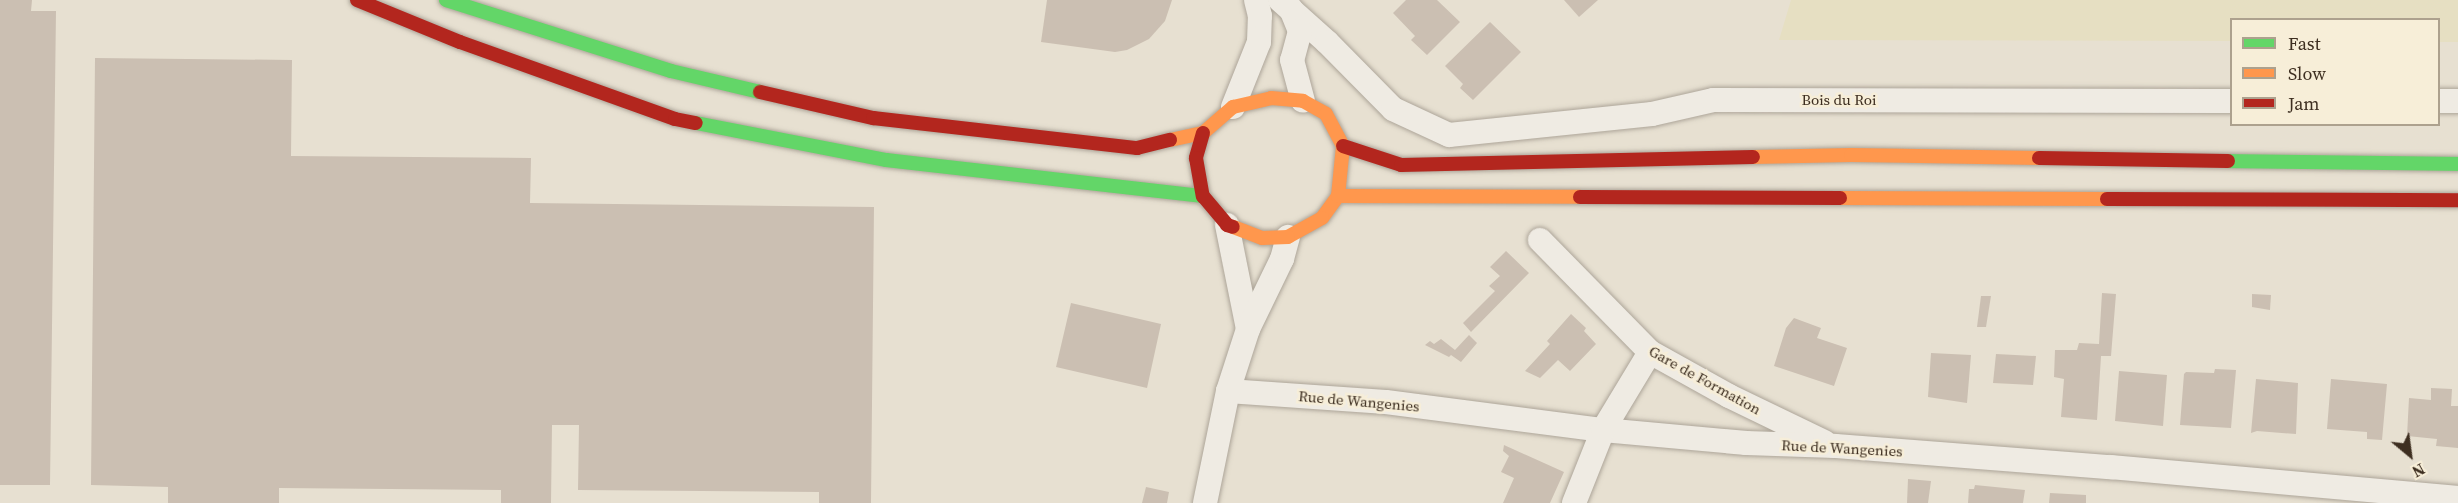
<!DOCTYPE html>
<html>
<head>
<meta charset="utf-8">
<style>
	body { margin:0 }
	#map { position:relative; width:2458px; height:503px; overflow:hidden; background:#e7e0d1; font-family:"Source Serif 4",serif }
	div>[style] { position:absolute }
	[style*='--x'] { left:calc(var(--x)*1px); top:calc(var(--y)*1px); width:calc(var(--w)*1px); rotate:calc(var(--a)*1deg) }
	.farmland>* { inset:0; background:#e6dfc2 }
	.building>* { inset:0; background:#cbbfb2 }
	.roads { filter:drop-shadow(0 0 2px #ada599) drop-shadow(0 0 2px #ada599) }
	.street>* { height:24px; margin:-12px; padding:0 12px; transform-origin:12px; border-radius:12px; background:#efebe3 }
	.fast>* { height:14px; margin:-7px; padding:0 7px; transform-origin:7px; border-radius:7px; background:#63d668 }
	.slow>* { height:14px; margin:-7px; padding:0 7px; transform-origin:7px; border-radius:7px; background:#ff974d }
	.jam>* { height:14px; margin:-7px; padding:0 7px; transform-origin:7px; border-radius:7px; background:#b3261e }
	span { translate:-50% -50%; white-space:nowrap; text-align:center; line-height:1.15; -webkit-text-stroke:5px #f7eed8; paint-order:stroke }
	.street-label { font-size:15px; color:#3d2e20 }
	.legend { position:absolute; left:2230px; top:18px; width:210px; height:108px; box-sizing:border-box; background:#f7eed8; border:2px solid #ada18e; margin:0; padding:8px 10px; list-style:none; font-size:18px; color:#3d2e20 }
	.legend li { display:flex; align-items:center; gap:12px; height:30px }
	.legend b { width:30px; border:2px solid #ada18e }
	.north { position:absolute; left:2380px; top:425px; width:60px; height:60px; -webkit-text-stroke:4px #f7eed8; paint-order:stroke; rotate:151deg; font-size:16px; font-weight:700; line-height:24px; text-align:center; color:#3d2e20 }
	.north::after { content:''; display:block; margin:auto; width:21px; height:27px; background:#3d2e20; clip-path:polygon(50% 0,100% 100%,50% 72%,0 100%) }
</style>
</head>
<body>
<div id="map">
	<div class="farmland">
		<i style="clip-path:polygon(1791px 0,2458px 0,2458px 42px,2439px 42px,2438px 20px,2232px 20px,2231px 41px,1779px 40px)"></i>
	</div>
	<div class="building">
		<i style="clip-path:polygon(0 0,32px 0,31px 11px,56px 11px,50px 485px,0 485px)"></i>
		<i style="clip-path:polygon(1047px 0,1172px 0,1165px 21px,1149px 39px,1127px 50px,1115px 52px,1041px 42px)"></i>
		<i style="clip-path:polygon(1406px 0,1437px 0,1460px 22px,1427px 55px,1411px 40px,1415px 36px,1393px 13px)"></i>
		<i style="clip-path:polygon(1564px 0,1598px 0,1579px 17px)"></i>
		<i style="clip-path:polygon(1490px 22px,1521px 52px,1473px 100px,1460px 88px,1463px 84px,1445px 66px)"></i>
		<i style="clip-path:polygon(95px 58px,292px 60px,291px 156px,531px 158px,530px 203px,874px 207px,871px 503px,819px 503px,819px 492px,578px 490px,579px 425px,552px 425px,551px 503px,501px 503px,501px 490px,279px 488px,279px 503px,168px 503px,168px 487px,91px 485px)"></i>
		<i style="clip-path:polygon(1506px 251px,1529px 273px,1471px 332px,1463px 323px,1495px 291px,1489px 286px,1500px 276px,1490px 267px)"></i>
		<i style="clip-path:polygon(2102px 293px,2116px 294px,2111px 356px,2101px 356px,2097px 420px,2061px 417px,2064px 379px,2054px 377px,2055px 350px,2077px 350px,2079px 343px,2099px 344px)"></i>
		<i style="clip-path:polygon(2252px 294px,2271px 295px,2270px 310px,2252px 307px)"></i>
		<i style="clip-path:polygon(1981px 296px,1991px 296px,1986px 327px,1977px 327px)"></i>
		<i style="clip-path:polygon(1071px 303px,1161px 324px,1147px 388px,1056px 367px)"></i>
		<i style="clip-path:polygon(1571px 314px,1586px 328px,1584px 331px,1596px 344px,1570px 371px,1558px 360px,1540px 378px,1525px 371px,1550px 344px,1547px 341px)"></i>
		<i style="clip-path:polygon(1794px 318px,1821px 328px,1817px 338px,1847px 348px,1834px 386px,1774px 366px,1786px 328px)"></i>
		<i style="clip-path:polygon(1469px 335px,1477px 343px,1461px 362px,1451px 355px,1449px 357px,1425px 345px,1430px 341px,1434px 344px,1441px 339px,1455px 350px)"></i>
		<i style="clip-path:polygon(1931px 353px,1971px 355px,1967px 403px,1928px 397px)"></i>
		<i style="clip-path:polygon(1996px 354px,2036px 356px,2033px 385px,1993px 383px)"></i>
		<i style="clip-path:polygon(2215px 369px,2236px 370px,2231px 428px,2180px 425px,2184px 374px,2186px 372px,2214px 373px)"></i>
		<i style="clip-path:polygon(2119px 371px,2167px 375px,2163px 426px,2115px 421px)"></i>
		<i style="clip-path:polygon(2256px 379px,2298px 383px,2296px 434px,2257px 431px,2251px 433px)"></i>
		<i style="clip-path:polygon(2331px 379px,2387px 384px,2382px 440px,2367px 439px,2367px 432px,2327px 429px)"></i>
		<i style="clip-path:polygon(2431px 388px,2452px 389px,2451px 406px,2458px 406px,2458px 448px,2436px 446px,2437px 439px,2407px 436px,2409px 398px,2431px 400px)"></i>
		<i style="clip-path:polygon(1504px 445px,1564px 472px,1550px 503px,1503px 503px,1514px 478px,1501px 472px,1509px 456px,1503px 451px)"></i>
		<i style="clip-path:polygon(1908px 479px,1931px 481px,1928px 503px,1907px 503px)"></i>
		<i style="clip-path:polygon(1975px 485px,2025px 490px,2023px 503px,1968px 503px,1969px 489px,1974px 489px)"></i>
		<i style="clip-path:polygon(1146px 487px,1169px 492px,1167px 503px,1142px 503px)"></i>
		<i style="clip-path:polygon(2050px 493px,2086px 495px,2086px 503px,2049px 503px)"></i>
	</div>
	<div class="roads">
		<div class="street">
			<i style="--x:1280;--y:0;--w:63;--a:41.8"></i>
			<i style="--x:1327;--y:42;--w:94;--a:45.4"></i>
			<i style="--x:1393;--y:109;--w:62;--a:24.9"></i>
			<i style="--x:1449;--y:135;--w:204;--a:-5.9"></i>
			<i style="--x:1652;--y:114;--w:63;--a:-12.9"></i>
			<i style="--x:1713;--y:100;--w:519;--a:0.11"></i>
			<i style="--x:1291;--y:9;--w:24;--a:68"></i>
			<i style="--x:1300;--y:31;--w:30;--a:105"></i>
			<i style="--x:1292;--y:60;--w:42;--a:75"></i>
			<i style="--x:2438;--y:101;--w:20;--a:0"></i>
			<i style="--x:1233;--y:107;--w:70;--a:-68.2"></i>
			<i style="--x:1259;--y:42;--w:26;--a:-88"></i>
			<i style="--x:1260;--y:16;--w:16;--a:-104"></i>
			<i style="--x:1227;--y:225;--w:106;--a:78.6"></i>
			<i style="--x:1540;--y:240;--w:157;--a:45.5"></i>
			<i style="--x:1650;--y:352;--w:90;--a:29.1"></i>
			<i style="--x:1729;--y:396;--w:106;--a:25.8"></i>
			<i style="--x:1228;--y:391;--w:158;--a:4"></i>
			<i style="--x:1386;--y:402;--w:219;--a:7.4"></i>
			<i style="--x:1603;--y:430;--w:144;--a:5.2"></i>
			<i style="--x:1746;--y:443;--w:89;--a:1.9"></i>
			<i style="--x:1835;--y:446;--w:277;--a:4.4"></i>
			<i style="--x:2111;--y:467;--w:348;--a:5.1"></i>
			<i style="--x:1205;--y:503;--w:114;--a:-78.4"></i>
			<i style="--x:1228;--y:391;--w:65;--a:-72.1"></i>
			<i style="--x:1248;--y:329;--w:78;--a:-64.1"></i>
			<i style="--x:1282;--y:259;--w:23;--a:-75"></i>
			<i style="--x:1574;--y:503;--w:79;--a:-68.3"></i>
			<i style="--x:1603;--y:430;--w:91;--a:-58.9"></i>
		</div>
		<div class="fast">
			<i style="--x:446;--y:0;--w:236;--a:17.5"></i>
			<i style="--x:671;--y:71;--w:91;--a:13.3"></i>
			<i style="--x:696;--y:123;--w:194;--a:11"></i>
			<i style="--x:886;--y:160;--w:319;--a:6.5"></i>
			<i style="--x:2228;--y:161;--w:230;--a:0.7"></i>
		</div>
		<div class="slow">
			<i style="--x:1170;--y:140;--w:34;--a:-12"></i>
			<i style="--x:1203;--y:133;--w:40;--a:-41"></i>
			<i style="--x:1233;--y:107;--w:39;--a:-13"></i>
			<i style="--x:1271;--y:98;--w:32;--a:5"></i>
			<i style="--x:1303;--y:101;--w:26;--a:29"></i>
			<i style="--x:1326;--y:114;--w:36;--a:62"></i>
			<i style="--x:1343;--y:146;--w:50;--a:95.7"></i>
			<i style="--x:1338;--y:196;--w:27;--a:126"></i>
			<i style="--x:1322;--y:218;--w:39;--a:151"></i>
			<i style="--x:1288;--y:237;--w:26;--a:178"></i>
			<i style="--x:1262;--y:238;--w:31;--a:-159"></i>
			<i style="--x:1753;--y:157;--w:98;--a:-1.2"></i>
			<i style="--x:1851;--y:155;--w:188;--a:0.9"></i>
			<i style="--x:1338;--y:196;--w:242;--a:0.2"></i>
			<i style="--x:1840;--y:198;--w:267;--a:0.2"></i>
		</div>
		<div class="jam">
			<i style="--x:357;--y:0;--w:111;--a:22.2"></i>
			<i style="--x:460;--y:42;--w:228;--a:19.7"></i>
			<i style="--x:675;--y:119;--w:21;--a:11"></i>
			<i style="--x:760;--y:92;--w:116;--a:13"></i>
			<i style="--x:873;--y:118;--w:266;--a:6.5"></i>
			<i style="--x:1137;--y:148;--w:34;--a:-14"></i>
			<i style="--x:1203;--y:133;--w:26;--a:106"></i>
			<i style="--x:1196;--y:158;--w:39;--a:80"></i>
			<i style="--x:1203;--y:196;--w:38;--a:50"></i>
			<i style="--x:1227;--y:225;--w:6;--a:18"></i>
			<i style="--x:1343;--y:146;--w:61;--a:18.1"></i>
			<i style="--x:1401;--y:165;--w:352;--a:-1.3"></i>
			<i style="--x:2039;--y:158;--w:189;--a:0.9"></i>
			<i style="--x:1580;--y:197;--w:260;--a:0.2"></i>
			<i style="--x:2107;--y:199;--w:351;--a:0.2"></i>
		</div>
	</div>
	<div class="street-label">
		<span style="left:1839px;top:100px">Bois du Roi</span>
		<span style="left:1705px;top:380px;rotate:29deg">Gare de Formation</span>
		<span style="left:1359px;top:401px;rotate:5deg">Rue de Wangenies</span>
		<span style="left:1842px;top:448px;rotate:3deg">Rue de Wangenies</span>
	</div>
	<ul class="legend">
	<li><b style="height:8px;background:#63d668"></b>Fast</li>
	<li><b style="height:8px;background:#ff974d"></b>Slow</li>
	<li><b style="height:8px;background:#b3261e"></b>Jam</li>
	</ul>
	<div class="north">N</div>
</div>
</body>
</html>
